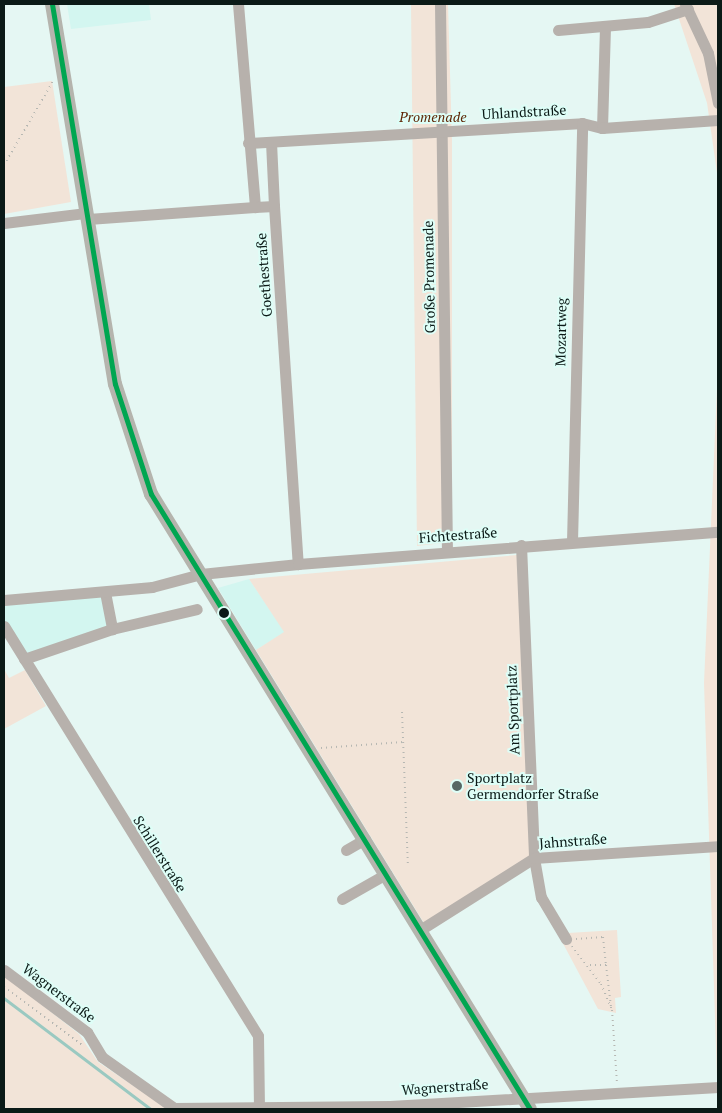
<!DOCTYPE html>
<html>
<head>
<meta charset="utf-8">
<style>
	body { margin:0 }
	#map { position:relative; width:722px; height:1113px; overflow:hidden; background:#e5f7f3; font-family:"PT Serif",serif }
	div>[style] { position:absolute }
	[style*='--x'] { left:calc(var(--x)*1px); top:calc(var(--y)*1px); width:calc(var(--w)*1px); rotate:calc(var(--a)*1deg) }
	.built>* { inset:0; background:#d3f6f0 }
	.green>* { inset:0; background:#f2e4d8 }
	.stream>* { height:2.5px; margin:-1.25px; padding:0 1.25px; transform-origin:1.25px; border-radius:1.25px; background:#9ac9c1 }
	.path>* { height:2px; margin-top:-1px; transform-origin:0; background:repeating-linear-gradient(90deg,#b6b7b2 0 1px,transparent 0 5px) }
	.minor>* { height:11px; margin:-5.5px; padding:0 5.5px; transform-origin:5.5px; border-radius:5.5px; background:#b7b1ac }
	.major>* { height:14px; margin:-7px; padding:0 7px; transform-origin:7px; border-radius:7px; background:#b5b4ad }
	.bus-1>* { height:5px; margin:-2.5px; padding:0 2.5px; transform-origin:2.5px; border-radius:2.5px; background:#00a651 }
	.dots>* { width:14px; height:14px; translate:-50% -50%; box-sizing:border-box; border:2px solid #defef7; border-radius:50% }
	span { translate:-50% -50%; white-space:nowrap; text-align:center; line-height:1.15; -webkit-text-stroke:4px #defef7; paint-order:stroke }
	.street-label { font-size:14px; color:#0b1a17 }
	.park-label { font-size:14px; color:#5d2403; font-style:italic }
	.poi-label { font-size:14px; color:#0b1a17 }
	.left { translate:0 -50%; text-align:left }
	.frame { position:absolute; inset:0; border:5px solid #0b1a17; pointer-events:none }
</style>
</head>
<body>
<div id="map">
	<div class="built">
		<i style="clip-path:polygon(67px 4px,149px 4px,151px 20px,71px 29px)"></i>
		<i style="clip-path:polygon(249px 579px,285px 632px,256px 650px,218px 588px)"></i>
		<i style="clip-path:polygon(109px 596px,114px 626px,19px 659px,4px 633px,4px 603px)"></i>
	</div>
	<div class="green">
		<i style="clip-path:polygon(411px 4px,448px 4px,452px 140px,452px 542px,417px 546px)"></i>
		<i style="clip-path:polygon(674px 4px,718px 4px,718px 180px,707px 103px)"></i>
		<i style="clip-path:polygon(52px 81px,71px 202px,4px 214px,4px 87px)"></i>
		<i style="clip-path:polygon(718px 366px,718px 1109px,704px 683px)"></i>
		<i style="clip-path:polygon(517px 555px,530px 856px,424px 923px,256px 650px,284px 632px,249px 579px)"></i>
		<i style="clip-path:polygon(4px 669px,9px 678px,25px 670px,46px 706px,4px 729px)"></i>
		<i style="clip-path:polygon(542px 891px,568px 933px,617px 930px,621px 997px,615px 998px,616px 1013px,598px 1009px,536px 893px)"></i>
		<i style="clip-path:polygon(4px 975px,79px 1034px,98px 1062px,168px 1109px,4px 1109px)"></i>
	</div>
	<div class="stream">
		<i style="--x:4;--y:998;--w:184;--a:37.1"></i>
	</div>
	<div class="path">
		<i style="--x:4;--y:165;--w:97;--a:-59.7"></i>
		<i style="--x:402;--y:712;--w:154;--a:87.8"></i>
		<i style="--x:321;--y:748;--w:82;--a:-4.2"></i>
		<i style="--x:576;--y:939;--w:27;--a:-4"></i>
		<i style="--x:603;--y:937;--w:28;--a:84"></i>
		<i style="--x:606;--y:965;--w:18;--a:180"></i>
		<i style="--x:572;--y:946;--w:48;--a:52.7"></i>
		<i style="--x:601;--y:984;--w:28;--a:67"></i>
		<i style="--x:612;--y:1010;--w:74;--a:86.1"></i>
		<i style="--x:606;--y:965;--w:42;--a:83.2"></i>
		<i style="--x:4;--y:987;--w:97;--a:36.6"></i>
	</div>
	<div class="minor">
		<i style="--x:238;--y:4;--w:204;--a:85.2"></i>
		<i style="--x:255;--y:207;--w:19;--a:-3"></i>
		<i style="--x:274;--y:206;--w:359;--a:86.2"></i>
		<i style="--x:440;--y:4;--w:546;--a:89.27"></i>
		<i style="--x:685;--y:4;--w:54;--a:64.9"></i>
		<i style="--x:708;--y:53;--w:51;--a:78.7"></i>
		<i style="--x:558;--y:30;--w:90;--a:-5.1"></i>
		<i style="--x:648;--y:22;--w:42;--a:-18"></i>
		<i style="--x:602;--y:128;--w:102;--a:-88.3"></i>
		<i style="--x:271;--y:142;--w:64;--a:87.3"></i>
		<i style="--x:248;--y:143;--w:335;--a:-3.4"></i>
		<i style="--x:582;--y:123;--w:21;--a:14"></i>
		<i style="--x:602;--y:128;--w:116;--a:-3.9"></i>
		<i style="--x:88;--y:219;--w:167;--a:-4.1"></i>
		<i style="--x:4;--y:223;--w:83;--a:-7"></i>
		<i style="--x:572;--y:542;--w:419;--a:-88.6"></i>
		<i style="--x:521;--y:545;--w:313;--a:87.6"></i>
		<i style="--x:534;--y:858;--w:40;--a:80"></i>
		<i style="--x:541;--y:897;--w:49;--a:59.2"></i>
		<i style="--x:105;--y:592;--w:38;--a:79"></i>
		<i style="--x:112;--y:629;--w:87;--a:-13.2"></i>
		<i style="--x:4;--y:600;--w:149;--a:-5"></i>
		<i style="--x:152;--y:587;--w:51;--a:-14.9"></i>
		<i style="--x:201;--y:574;--w:98;--a:-5.9"></i>
		<i style="--x:298;--y:564;--w:421;--a:-4.4"></i>
		<i style="--x:4;--y:626;--w:482;--a:58.2"></i>
		<i style="--x:258;--y:1036;--w:70;--a:89.2"></i>
		<i style="--x:24;--y:659;--w:93;--a:-18.8"></i>
		<i style="--x:346;--y:850;--w:22;--a:-30"></i>
		<i style="--x:342;--y:899;--w:51;--a:-29.6"></i>
		<i style="--x:420;--y:930;--w:135;--a:-32.3"></i>
		<i style="--x:534;--y:858;--w:184;--a:-3.7"></i>
		<i style="--x:4;--y:970;--w:104;--a:36.8"></i>
		<i style="--x:87;--y:1032;--w:29;--a:59"></i>
		<i style="--x:102;--y:1057;--w:88;--a:35.3"></i>
		<i style="--x:174;--y:1108;--w:216;--a:-0.5"></i>
		<i style="--x:390;--y:1106;--w:329;--a:-3.3"></i>
	</div>
	<div class="major">
		<i style="--x:52;--y:4;--w:385;--a:80.6"></i>
		<i style="--x:115;--y:384;--w:116;--a:71.9"></i>
		<i style="--x:151;--y:494;--w:722;--a:58.36"></i>
	</div>
	<div class="bus-1">
		<i style="--x:52;--y:4;--w:385;--a:80.6"></i>
		<i style="--x:115;--y:384;--w:116;--a:71.9"></i>
		<i style="--x:151;--y:494;--w:722;--a:58.36"></i>
	</div>
	<div class="dots">
		<i style="left:224px;top:613px;background:#0b1a17"></i>
		<i style="left:457px;top:786px;background:#576764"></i>
	</div>
	<div class="street-label">
		<span style="left:524px;top:112px;rotate:-3deg">Uhlandstraße</span>
		<span style="left:264px;top:275px;rotate:-94deg">Goethestraße</span>
		<span style="left:429px;top:277px;rotate:-91deg">Große Promenade</span>
		<span style="left:561px;top:332px;rotate:-89deg">Mozartweg</span>
		<span style="left:458px;top:535px;rotate:-4deg">Fichtestraße</span>
		<span style="left:513px;top:710px;rotate:-92deg">Am Sportplatz</span>
		<span style="left:573px;top:841px;rotate:-4deg">Jahnstraße</span>
		<span style="left:160px;top:854px;rotate:58deg">Schillerstraße</span>
		<span style="left:59px;top:993px;rotate:37deg">Wagnerstraße</span>
		<span style="left:445px;top:1087px;rotate:-4deg">Wagnerstraße</span>
	</div>
	<div class="park-label">
		<span style="left:433px;top:117px">Promenade</span>
	</div>
	<div class="poi-label">
		<span class="left" style="left:467px;top:786px">Sportplatz<br>Germendorfer Straße</span>
	</div>
	<div class="frame"></div>
</div>
</body>
</html>
